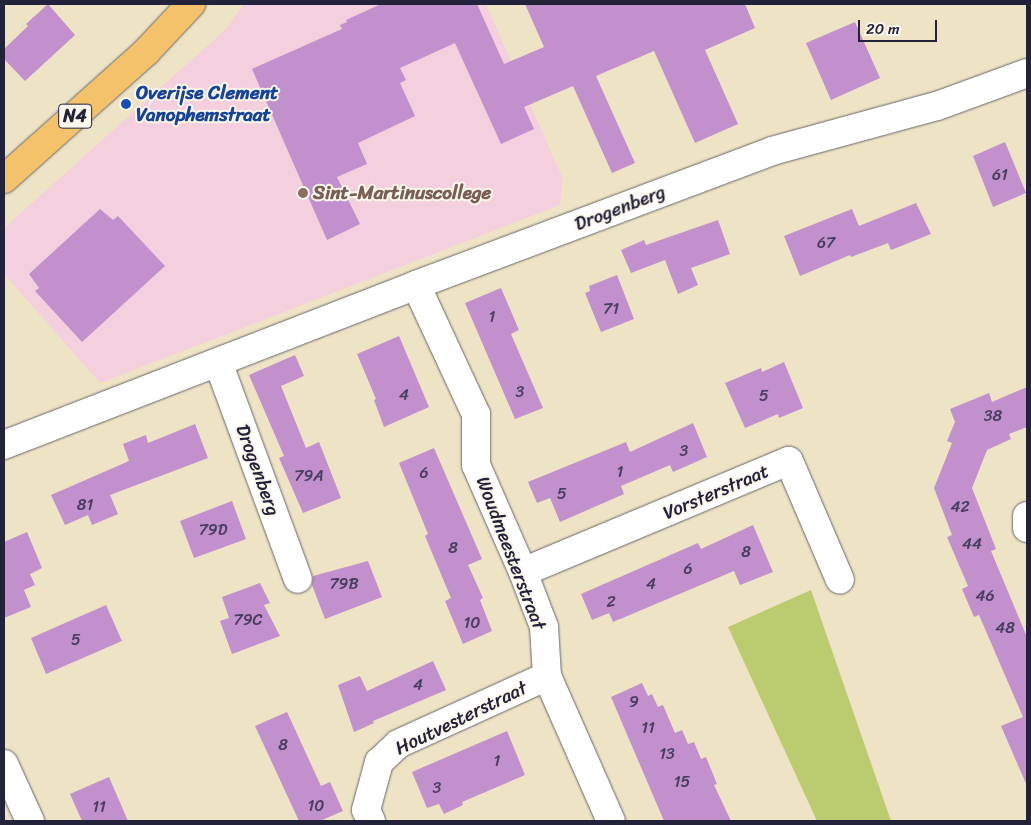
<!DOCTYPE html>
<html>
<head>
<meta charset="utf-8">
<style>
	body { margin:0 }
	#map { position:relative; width:1031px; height:825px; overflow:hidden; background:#eee4c5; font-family:Sriracha,sans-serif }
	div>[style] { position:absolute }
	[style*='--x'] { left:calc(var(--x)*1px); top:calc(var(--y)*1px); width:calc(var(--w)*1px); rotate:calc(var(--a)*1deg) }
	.built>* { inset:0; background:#f4cfdd }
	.green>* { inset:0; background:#bacc6f }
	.building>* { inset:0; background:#c190cd }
	.roads { filter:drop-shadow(0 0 1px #69666b) drop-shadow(0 0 1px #69666b) }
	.street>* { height:28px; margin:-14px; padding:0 14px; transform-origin:14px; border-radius:14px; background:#fff }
	.primary>* { height:28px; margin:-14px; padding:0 14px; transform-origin:14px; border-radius:14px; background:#f4c26a }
	.dots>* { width:14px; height:14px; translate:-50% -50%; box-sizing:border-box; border:2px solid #fbf7ec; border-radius:50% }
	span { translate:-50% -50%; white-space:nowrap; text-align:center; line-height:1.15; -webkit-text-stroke:4px #fbf7ec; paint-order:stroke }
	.number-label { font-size:16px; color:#4a3e60 }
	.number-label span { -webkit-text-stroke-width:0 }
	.shield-label span { padding:1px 4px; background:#fbf7ec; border:1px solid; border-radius:4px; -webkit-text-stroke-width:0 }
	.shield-label { font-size:18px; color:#22223b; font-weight:700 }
	.transit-label { font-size:19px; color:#164399; font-weight:700 }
	.left { translate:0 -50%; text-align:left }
	.education-label { font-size:19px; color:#785e54; font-weight:700 }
	.street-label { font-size:19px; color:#22223b }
	.frame { position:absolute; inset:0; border:5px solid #22223b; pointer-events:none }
	.scale { position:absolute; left:858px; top:20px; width:79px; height:22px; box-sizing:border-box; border:2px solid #22223b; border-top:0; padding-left:6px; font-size:15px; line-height:18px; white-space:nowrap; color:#22223b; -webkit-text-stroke:4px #fbf7ec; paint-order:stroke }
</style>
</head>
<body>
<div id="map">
	<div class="built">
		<i style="clip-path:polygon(244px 4px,486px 4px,563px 179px,560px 205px,100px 383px,4px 274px,4px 228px,226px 29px)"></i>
	</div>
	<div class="green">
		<i style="clip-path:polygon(811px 590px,891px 821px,817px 821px,728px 627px)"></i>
	</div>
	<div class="building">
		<i style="clip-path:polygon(48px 4px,75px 35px,25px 81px,4px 59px,4px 49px,28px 26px,26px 24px)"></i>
		<i style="clip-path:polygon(381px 4px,477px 4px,504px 64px,544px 47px,525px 4px,745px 4px,755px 28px,705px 50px,738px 124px,695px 143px,654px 51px,596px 76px,635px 163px,612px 173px,573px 86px,524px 107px,534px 129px,501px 144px,455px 43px,400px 68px,406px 80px,400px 83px,415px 116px,358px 143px,367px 164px,337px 177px,360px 224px,327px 240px,252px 69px,342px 29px,340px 25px,347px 22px,346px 20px)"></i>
		<i style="clip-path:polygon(855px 22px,880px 78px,831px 100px,806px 43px)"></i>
		<i style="clip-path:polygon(1005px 142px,1026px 193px,993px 207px,973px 156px)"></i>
		<i style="clip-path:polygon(916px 203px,931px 234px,891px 250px,888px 243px,851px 257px,850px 255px,800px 276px,784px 236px,852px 209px,859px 226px)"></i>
		<i style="clip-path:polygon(100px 209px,113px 220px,118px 216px,165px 266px,82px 342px,35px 291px,39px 288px,29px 274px)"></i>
		<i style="clip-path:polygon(718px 220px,730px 254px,691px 268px,698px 285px,678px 294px,665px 260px,631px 273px,621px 250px,644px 240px,646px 245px)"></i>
		<i style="clip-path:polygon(617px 275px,634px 319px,601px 332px,585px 293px,590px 291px,589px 286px)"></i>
		<i style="clip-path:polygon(501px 288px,519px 330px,511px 334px,543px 408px,515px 419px,465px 303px)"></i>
		<i style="clip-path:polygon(399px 336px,429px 407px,384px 427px,374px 400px,376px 399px,357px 354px)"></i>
		<i style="clip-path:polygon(295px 355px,304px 376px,281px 386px,306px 448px,319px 442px,341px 498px,303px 513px,279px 458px,284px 456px,249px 375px)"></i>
		<i style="clip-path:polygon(784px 362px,803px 408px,779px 418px,778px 414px,745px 428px,725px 383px,761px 368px,762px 372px)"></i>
		<i style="clip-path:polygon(1027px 387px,1027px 427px,1009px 434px,1011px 439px,987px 450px,972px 488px,996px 549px,991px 551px,1027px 637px,1027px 786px,1001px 726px,1023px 717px,979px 615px,974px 617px,962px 589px,968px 586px,947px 537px,952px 535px,934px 488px,952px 443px,947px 441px,955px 422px,950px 409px,989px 393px,992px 402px)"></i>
		<i style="clip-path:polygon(693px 423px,707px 457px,673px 472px,670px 465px,621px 486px,624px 494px,560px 522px,550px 498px,537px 503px,528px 482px,626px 442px,630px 452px)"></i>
		<i style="clip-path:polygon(195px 424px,208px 458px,110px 495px,118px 514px,92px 525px,88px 515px,65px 525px,51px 495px,129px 461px,123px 444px,146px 435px,148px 443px)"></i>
		<i style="clip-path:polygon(434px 448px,482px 559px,468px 565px,483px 598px,480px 600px,492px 631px,463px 644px,445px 601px,451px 598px,425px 536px,428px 534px,399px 463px)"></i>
		<i style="clip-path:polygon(232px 501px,246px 539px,194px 558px,180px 521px)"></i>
		<i style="clip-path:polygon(753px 525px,773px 572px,740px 585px,734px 571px,613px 622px,609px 613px,592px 620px,581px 594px,698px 543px,701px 549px)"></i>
		<i style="clip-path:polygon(27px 532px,42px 568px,30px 574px,35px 585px,24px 590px,31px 607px,4px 618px,4px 542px)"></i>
		<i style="clip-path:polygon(368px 561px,382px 597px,325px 619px,312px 585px,313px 576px)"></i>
		<i style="clip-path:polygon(260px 583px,270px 603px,264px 605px,280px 636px,232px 654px,220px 621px,229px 618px,222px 597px)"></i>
		<i style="clip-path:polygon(106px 605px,122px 641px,46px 674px,31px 638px)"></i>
		<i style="clip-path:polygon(433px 661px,446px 690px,373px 721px,374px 723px,354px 732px,338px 685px,360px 676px,367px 691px)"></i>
		<i style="clip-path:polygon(642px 683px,648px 696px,652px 694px,658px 707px,663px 705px,675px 733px,682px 730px,688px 744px,694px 742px,701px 759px,706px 757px,717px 784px,714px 785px,731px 821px,664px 821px,611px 697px)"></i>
		<i style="clip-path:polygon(287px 712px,321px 786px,330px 782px,343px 811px,320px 821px,299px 821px,255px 726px)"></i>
		<i style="clip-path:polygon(507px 731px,525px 775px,462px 802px,463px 805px,444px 814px,439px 804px,427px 808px,412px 772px)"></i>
		<i style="clip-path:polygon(109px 777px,128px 821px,82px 821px,70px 794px)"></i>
	</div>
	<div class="roads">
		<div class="street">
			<i style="--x:416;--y:285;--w:142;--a:65.1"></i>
			<i style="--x:476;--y:414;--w:51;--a:90"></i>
			<i style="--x:476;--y:465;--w:117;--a:66.3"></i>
			<i style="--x:523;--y:572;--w:59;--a:69.1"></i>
			<i style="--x:544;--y:627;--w:49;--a:86.5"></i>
			<i style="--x:547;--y:676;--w:158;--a:66.2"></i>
			<i style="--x:218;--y:362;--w:231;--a:69.8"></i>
			<i style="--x:4;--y:445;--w:442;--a:-21.2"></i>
			<i style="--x:416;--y:285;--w:380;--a:-20.6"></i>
			<i style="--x:772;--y:151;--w:171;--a:-15.3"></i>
			<i style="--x:937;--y:106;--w:96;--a:-20.1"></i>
			<i style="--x:1027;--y:516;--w:12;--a:90"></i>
			<i style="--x:523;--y:572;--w:288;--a:-22.7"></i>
			<i style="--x:789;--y:461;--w:129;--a:66.8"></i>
			<i style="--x:4;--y:764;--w:63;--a:65.5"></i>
			<i style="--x:371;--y:821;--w:12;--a:-114"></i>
			<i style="--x:366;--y:810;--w:50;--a:-74.8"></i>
			<i style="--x:379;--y:762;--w:26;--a:-43"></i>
			<i style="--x:398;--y:744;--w:164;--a:-24.5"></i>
		</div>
		<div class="primary">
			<i style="--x:4;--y:179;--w:191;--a:-41.8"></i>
			<i style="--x:146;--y:52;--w:66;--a:-46.8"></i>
		</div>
	</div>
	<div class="dots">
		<i style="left:126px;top:104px;background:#1a4fb4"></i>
		<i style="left:303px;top:193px;background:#8d6e63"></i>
	</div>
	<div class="number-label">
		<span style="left:1000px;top:175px">61</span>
		<span style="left:826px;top:243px">67</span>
		<span style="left:611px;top:309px">71</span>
		<span style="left:492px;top:317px">1</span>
		<span style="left:520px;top:392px">3</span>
		<span style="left:404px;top:395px">4</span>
		<span style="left:764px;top:396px">5</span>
		<span style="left:993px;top:416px">38</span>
		<span style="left:684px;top:451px">3</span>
		<span style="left:620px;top:472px">1</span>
		<span style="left:424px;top:473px">6</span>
		<span style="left:309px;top:476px">79A</span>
		<span style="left:562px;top:494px">5</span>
		<span style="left:85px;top:505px">81</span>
		<span style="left:960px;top:507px">42</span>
		<span style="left:213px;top:530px">79D</span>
		<span style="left:972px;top:544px">44</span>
		<span style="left:453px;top:548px">8</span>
		<span style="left:746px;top:552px">8</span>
		<span style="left:688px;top:569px">6</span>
		<span style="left:344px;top:584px">79B</span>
		<span style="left:651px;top:584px">4</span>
		<span style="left:985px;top:596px">46</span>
		<span style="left:611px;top:602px">2</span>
		<span style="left:248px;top:620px">79C</span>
		<span style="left:472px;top:623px">10</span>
		<span style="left:1005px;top:628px">48</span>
		<span style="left:76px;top:640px">5</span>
		<span style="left:418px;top:685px">4</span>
		<span style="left:634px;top:702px">9</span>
		<span style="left:648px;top:728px">11</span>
		<span style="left:283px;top:745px">8</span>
		<span style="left:667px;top:754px">13</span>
		<span style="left:497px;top:761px">1</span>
		<span style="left:682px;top:782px">15</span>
		<span style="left:437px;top:788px">3</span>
		<span style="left:316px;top:806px">10</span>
		<span style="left:99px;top:807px">11</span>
	</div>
	<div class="shield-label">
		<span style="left:75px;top:116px">N4</span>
	</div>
	<div class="transit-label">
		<span class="left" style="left:136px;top:104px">Overijse Clement<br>Vanophemstraat</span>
	</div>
	<div class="education-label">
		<span class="left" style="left:313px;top:193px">Sint-Martinuscollege</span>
	</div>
	<div class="street-label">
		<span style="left:620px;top:208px;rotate:-21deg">Drogenberg</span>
		<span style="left:258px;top:470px;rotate:70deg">Drogenberg</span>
		<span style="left:716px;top:492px;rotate:-23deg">Vorsterstraat</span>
		<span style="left:511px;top:553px;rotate:69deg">Woudmeesterstraat</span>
		<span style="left:461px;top:718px;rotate:-26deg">Houtvesterstraat</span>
	</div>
	<div class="frame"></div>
	<div class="scale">20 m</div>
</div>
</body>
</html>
